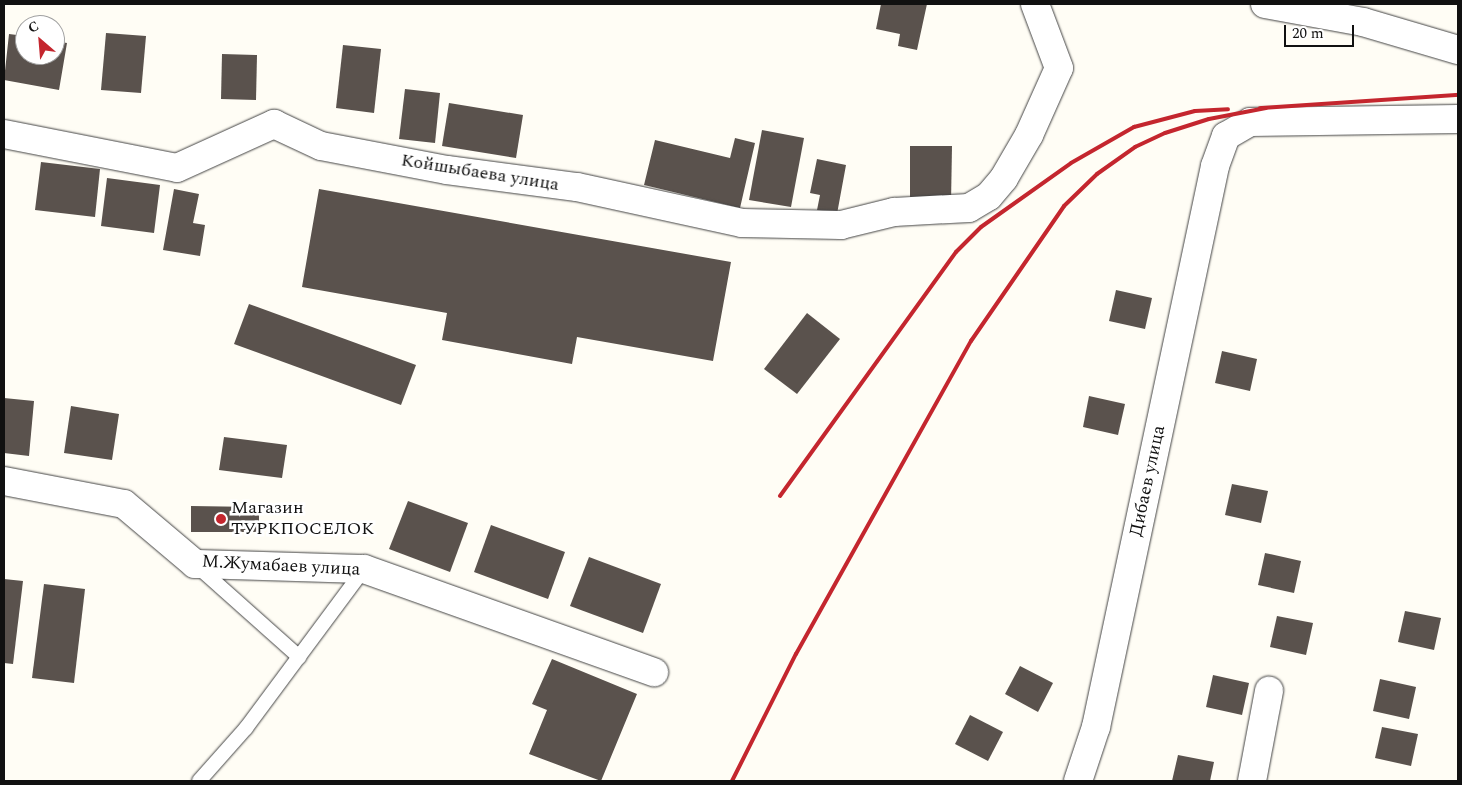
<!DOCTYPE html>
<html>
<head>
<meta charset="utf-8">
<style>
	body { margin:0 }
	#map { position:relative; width:1462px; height:785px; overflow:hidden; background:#fffdf5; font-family:Spectral,serif }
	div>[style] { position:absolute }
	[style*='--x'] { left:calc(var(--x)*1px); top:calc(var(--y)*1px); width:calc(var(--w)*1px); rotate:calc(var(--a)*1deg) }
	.building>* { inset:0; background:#5a524d }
	.roads { filter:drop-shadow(0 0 1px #444) drop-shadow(0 0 1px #444) }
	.lane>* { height:14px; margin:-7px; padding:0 7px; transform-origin:7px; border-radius:7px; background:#fff }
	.street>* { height:28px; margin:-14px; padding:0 14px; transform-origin:14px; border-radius:14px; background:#fff }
	.rail>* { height:4px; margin:-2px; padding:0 2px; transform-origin:2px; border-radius:2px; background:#c4262e }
	.dots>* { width:14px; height:14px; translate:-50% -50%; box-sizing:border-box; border:2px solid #fff; border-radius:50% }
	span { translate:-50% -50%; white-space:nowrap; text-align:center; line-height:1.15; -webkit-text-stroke:5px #fff; paint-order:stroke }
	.street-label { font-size:18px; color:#111 }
	.poi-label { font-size:18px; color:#111 }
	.left { translate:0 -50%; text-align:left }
	.frame { position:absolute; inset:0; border:5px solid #111; pointer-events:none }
	.north { position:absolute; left:15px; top:15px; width:50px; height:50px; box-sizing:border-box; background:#fff; border:1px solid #a0a0a0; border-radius:50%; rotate:333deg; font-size:14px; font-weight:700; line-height:20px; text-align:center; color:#111 }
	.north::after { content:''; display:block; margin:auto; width:18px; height:22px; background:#c4262e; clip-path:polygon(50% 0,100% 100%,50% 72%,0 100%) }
	.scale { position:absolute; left:1284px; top:25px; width:70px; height:22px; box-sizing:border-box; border:2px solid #111; border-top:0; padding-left:6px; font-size:15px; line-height:18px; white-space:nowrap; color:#111; -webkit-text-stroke:4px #fff; paint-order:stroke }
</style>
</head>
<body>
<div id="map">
	<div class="building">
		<i style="clip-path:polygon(881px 4px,927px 4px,917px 50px,898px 46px,900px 34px,876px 29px)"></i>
		<i style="clip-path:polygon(106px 33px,146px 36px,141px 93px,101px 90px)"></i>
		<i style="clip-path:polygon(9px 34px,25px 36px,25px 55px,55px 55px,55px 41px,67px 43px,59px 90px,4px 80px)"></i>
		<i style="clip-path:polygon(343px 45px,381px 49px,374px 113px,336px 108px)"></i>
		<i style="clip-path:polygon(222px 54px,257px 55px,256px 100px,221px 99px)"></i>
		<i style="clip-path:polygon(405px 89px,440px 93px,435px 143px,399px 139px)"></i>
		<i style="clip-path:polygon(449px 103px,523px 115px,516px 158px,442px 146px)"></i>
		<i style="clip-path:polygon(762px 130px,804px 138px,791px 207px,749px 200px)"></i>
		<i style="clip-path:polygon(735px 138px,755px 143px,740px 208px,644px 185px,655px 140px,730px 158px)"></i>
		<i style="clip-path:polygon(910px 146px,952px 146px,951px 203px,910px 203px)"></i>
		<i style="clip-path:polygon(817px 159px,846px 165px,837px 214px,817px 210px,820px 195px,810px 193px)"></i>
		<i style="clip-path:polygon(41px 162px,100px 169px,95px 217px,35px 210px)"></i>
		<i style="clip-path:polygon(107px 178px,160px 185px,154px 233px,101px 226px)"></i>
		<i style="clip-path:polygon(174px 189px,199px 194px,193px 223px,205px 225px,200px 256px,163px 250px)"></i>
		<i style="clip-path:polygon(319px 189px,731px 262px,713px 361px,577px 337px,572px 364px,442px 340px,447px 313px,302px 287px)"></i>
		<i style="clip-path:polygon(1116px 290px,1152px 298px,1145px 329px,1109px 321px)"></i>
		<i style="clip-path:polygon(249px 304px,416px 365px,401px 405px,234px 344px)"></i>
		<i style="clip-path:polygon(807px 313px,840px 339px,797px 394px,764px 369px)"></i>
		<i style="clip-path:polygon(1222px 351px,1257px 359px,1250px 391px,1215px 383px)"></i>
		<i style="clip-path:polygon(1089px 396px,1125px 404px,1118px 435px,1083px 427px)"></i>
		<i style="clip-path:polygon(4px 398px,34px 401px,29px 456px,4px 453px)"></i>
		<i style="clip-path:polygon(71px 406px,119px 414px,112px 460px,64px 453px)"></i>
		<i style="clip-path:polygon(224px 437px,287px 445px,282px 478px,219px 470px)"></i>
		<i style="clip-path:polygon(1232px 484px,1268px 491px,1261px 523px,1225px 515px)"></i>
		<i style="clip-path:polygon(408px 501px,468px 523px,450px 572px,389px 549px)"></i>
		<i style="clip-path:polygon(191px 506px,259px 507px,259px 532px,191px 532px)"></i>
		<i style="clip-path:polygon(491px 525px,565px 552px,548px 599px,474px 572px)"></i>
		<i style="clip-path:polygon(1265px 553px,1301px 561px,1294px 593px,1258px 585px)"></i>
		<i style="clip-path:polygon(589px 557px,661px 584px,643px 633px,570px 606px)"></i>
		<i style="clip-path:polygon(4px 579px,23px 581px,13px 664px,4px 663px)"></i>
		<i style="clip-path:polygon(44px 584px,85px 589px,74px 683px,32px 678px)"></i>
		<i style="clip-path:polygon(1405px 611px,1441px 618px,1434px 650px,1398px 642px)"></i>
		<i style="clip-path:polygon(1277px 616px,1313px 623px,1306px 655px,1270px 647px)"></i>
		<i style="clip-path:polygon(552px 659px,637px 694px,601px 781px,529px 754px,547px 710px,532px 704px)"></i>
		<i style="clip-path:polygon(1020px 666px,1053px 683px,1038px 712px,1005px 694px)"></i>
		<i style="clip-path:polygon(1213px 675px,1249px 683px,1242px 715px,1206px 707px)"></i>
		<i style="clip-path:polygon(1380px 679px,1416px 687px,1409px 719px,1373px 711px)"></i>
		<i style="clip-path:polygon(970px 715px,1003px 732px,988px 761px,955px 744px)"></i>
		<i style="clip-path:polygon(1382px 727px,1418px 734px,1411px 766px,1375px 758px)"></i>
		<i style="clip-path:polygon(1178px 755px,1214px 762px,1210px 781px,1172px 781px)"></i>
	</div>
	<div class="roads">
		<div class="lane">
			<i style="--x:197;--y:566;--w:137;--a:41.7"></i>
			<i style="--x:199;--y:781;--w:71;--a:-48.4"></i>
			<i style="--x:246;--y:728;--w:198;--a:-53.4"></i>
		</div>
		<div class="street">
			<i style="--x:1265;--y:4;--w:100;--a:10.4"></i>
			<i style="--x:1363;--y:22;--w:99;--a:16.4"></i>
			<i style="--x:4;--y:134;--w:176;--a:11.1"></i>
			<i style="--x:177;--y:168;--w:107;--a:-24.4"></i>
			<i style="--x:274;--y:124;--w:52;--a:25.1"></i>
			<i style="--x:321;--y:146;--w:128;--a:10.8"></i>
			<i style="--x:447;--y:170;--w:131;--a:7.5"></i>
			<i style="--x:577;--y:187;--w:169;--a:12.3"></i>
			<i style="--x:742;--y:223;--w:99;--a:1.2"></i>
			<i style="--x:841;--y:225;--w:55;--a:-13.8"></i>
			<i style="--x:894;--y:212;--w:75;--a:-3.1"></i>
			<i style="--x:969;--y:208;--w:23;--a:-31"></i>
			<i style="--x:989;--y:196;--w:23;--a:-50"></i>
			<i style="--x:1004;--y:178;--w:50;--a:-59.8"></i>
			<i style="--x:1029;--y:135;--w:73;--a:-65.9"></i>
			<i style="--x:1059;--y:68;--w:68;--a:-110.6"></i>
			<i style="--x:4;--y:481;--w:122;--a:10.9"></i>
			<i style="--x:124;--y:504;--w:93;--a:40.2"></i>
			<i style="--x:195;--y:564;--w:169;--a:1.7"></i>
			<i style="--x:364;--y:569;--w:308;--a:19.6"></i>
			<i style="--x:1078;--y:781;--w:57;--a:-71.6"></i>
			<i style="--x:1096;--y:727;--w:573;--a:-78.02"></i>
			<i style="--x:1215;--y:166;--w:32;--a:-70"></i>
			<i style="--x:1226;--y:136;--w:28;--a:-30"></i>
			<i style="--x:1250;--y:122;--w:208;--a:-0.8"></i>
			<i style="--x:1252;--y:781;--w:92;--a:-79.3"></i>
		</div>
	</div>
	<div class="rail">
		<i style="--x:1260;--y:108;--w:198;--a:-3.8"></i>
		<i style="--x:780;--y:496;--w:301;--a:-54.2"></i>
		<i style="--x:956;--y:252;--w:35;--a:-45"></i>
		<i style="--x:981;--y:227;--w:110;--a:-35.4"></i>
		<i style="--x:1071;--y:163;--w:73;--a:-29.7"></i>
		<i style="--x:1134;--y:127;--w:63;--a:-14.7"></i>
		<i style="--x:1195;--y:111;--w:33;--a:-3"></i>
		<i style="--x:732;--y:781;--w:142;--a:-63.3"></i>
		<i style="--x:796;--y:654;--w:359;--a:-60.8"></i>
		<i style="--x:971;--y:341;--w:164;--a:-55.4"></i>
		<i style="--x:1064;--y:206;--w:46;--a:-44.1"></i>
		<i style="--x:1097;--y:174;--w:47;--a:-35.4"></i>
		<i style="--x:1135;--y:147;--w:33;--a:-25"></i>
		<i style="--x:1165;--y:133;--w:46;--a:-17.7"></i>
		<i style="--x:1209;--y:119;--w:58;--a:-10.9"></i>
	</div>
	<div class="dots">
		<i style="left:221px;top:519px;background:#c4262e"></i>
	</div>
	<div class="street-label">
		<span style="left:480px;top:173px;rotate:9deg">Койшыбаева улица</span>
		<span style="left:1148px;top:481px;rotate:-78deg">Дибаев улица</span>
		<span style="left:281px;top:566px;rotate:3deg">М.Жумабаев улица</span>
	</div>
	<div class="poi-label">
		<span class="left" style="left:231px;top:519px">Магазин<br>ТУРКПОСЕЛОК</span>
	</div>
	<div class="frame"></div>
	<div class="north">С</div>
	<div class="scale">20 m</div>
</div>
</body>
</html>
